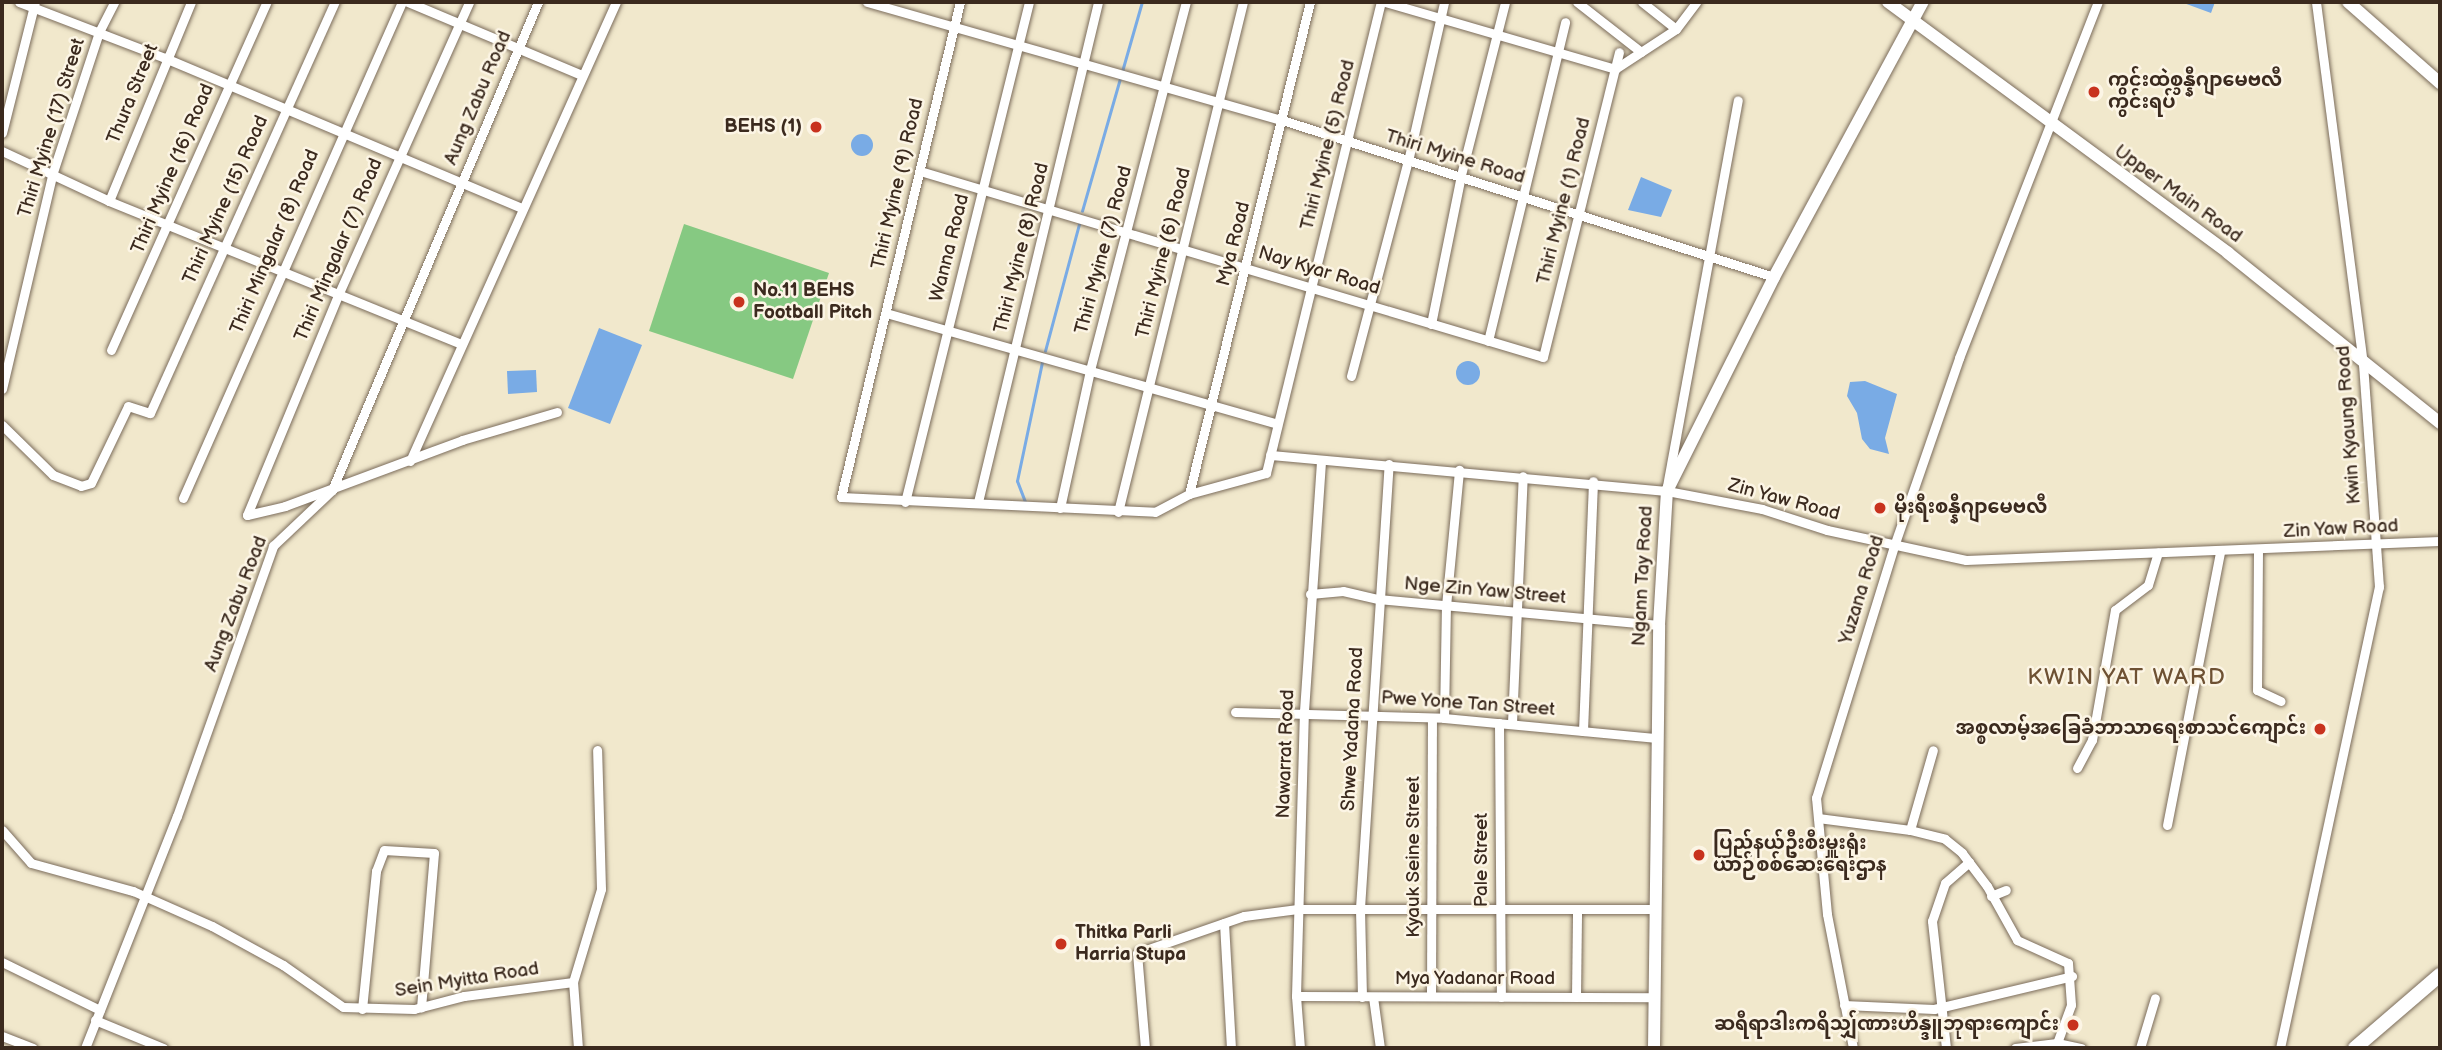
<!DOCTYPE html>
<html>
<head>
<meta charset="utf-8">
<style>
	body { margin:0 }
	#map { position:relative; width:2442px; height:1050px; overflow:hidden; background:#f1e8cc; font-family:"Balsamiq Sans","Noto Sans Myanmar",sans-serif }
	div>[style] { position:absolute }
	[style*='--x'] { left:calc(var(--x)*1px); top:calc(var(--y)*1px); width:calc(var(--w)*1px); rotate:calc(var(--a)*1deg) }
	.green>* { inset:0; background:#86c982 }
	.water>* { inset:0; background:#79abe5 }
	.round { border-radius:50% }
	.stream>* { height:2.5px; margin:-1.25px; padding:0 1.25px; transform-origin:1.25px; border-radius:1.25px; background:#79abe5 }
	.roads { filter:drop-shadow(0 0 2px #7b6c5b) drop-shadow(0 0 2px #7b6c5b) }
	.minor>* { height:9px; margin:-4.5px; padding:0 4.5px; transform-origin:4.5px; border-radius:4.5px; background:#fff }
	.secondary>* { height:12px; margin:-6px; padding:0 6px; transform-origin:6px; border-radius:6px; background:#fff }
	.primary>* { height:14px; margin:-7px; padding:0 7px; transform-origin:7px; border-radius:7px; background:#fff }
	.dots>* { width:19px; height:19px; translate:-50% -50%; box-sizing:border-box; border:4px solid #fcf5e5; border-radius:50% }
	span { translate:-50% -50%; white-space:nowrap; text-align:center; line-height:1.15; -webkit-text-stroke:5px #fcf5e5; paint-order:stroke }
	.poi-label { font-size:19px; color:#3b2a1e; font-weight:700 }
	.left { translate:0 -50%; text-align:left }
	.right { translate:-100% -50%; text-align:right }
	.street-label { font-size:19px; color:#3b2a1e }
	.quarter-label { font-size:23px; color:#6e5133; letter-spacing:2px }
	.frame { position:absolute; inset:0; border:4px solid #3b2a1e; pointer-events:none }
</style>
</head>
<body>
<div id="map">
	<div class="green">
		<i style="clip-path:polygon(684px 224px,829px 273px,793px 379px,649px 331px)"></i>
	</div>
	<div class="water">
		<i style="clip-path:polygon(2181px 2px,2215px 2px,2211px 13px)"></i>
		<i class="round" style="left:851px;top:134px;width:22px;height:22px"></i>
		<i style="clip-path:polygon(1641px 177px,1672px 190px,1661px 217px,1628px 210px)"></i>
		<i style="clip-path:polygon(599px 328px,642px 345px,610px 424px,568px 408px)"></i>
		<i class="round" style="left:1456px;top:361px;width:24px;height:24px"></i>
		<i style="clip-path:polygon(536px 370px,537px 392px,508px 394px,507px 371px)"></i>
		<i style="clip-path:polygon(1865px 381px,1897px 394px,1885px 438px,1889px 454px,1870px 449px,1862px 439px,1857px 413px,1847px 396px,1850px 382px)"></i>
	</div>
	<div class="stream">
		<i style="--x:1082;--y:211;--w:217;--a:-74"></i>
		<i style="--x:1045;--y:351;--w:131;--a:-75"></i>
		<i style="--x:1025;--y:502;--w:22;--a:-111"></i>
		<i style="--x:1017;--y:481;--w:122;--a:-78.1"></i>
	</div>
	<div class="roads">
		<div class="minor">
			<i style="--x:19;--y:2;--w:156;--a:21"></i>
			<i style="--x:165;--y:58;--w:386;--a:22.8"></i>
			<i style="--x:408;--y:2;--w:189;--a:22.8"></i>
			<i style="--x:867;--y:2;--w:431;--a:15.9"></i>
			<i style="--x:1282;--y:120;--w:516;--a:17.7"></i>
			<i style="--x:960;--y:2;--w:509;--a:103.52"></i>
			<i style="--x:841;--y:497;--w:314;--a:2.7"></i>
			<i style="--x:1155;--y:512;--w:38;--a:-28"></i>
			<i style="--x:1189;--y:494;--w:80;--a:-15.3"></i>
			<i style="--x:1266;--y:473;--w:485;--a:-76.3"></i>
			<i style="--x:1385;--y:2;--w:240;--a:16.2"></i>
			<i style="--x:1615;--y:69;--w:73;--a:-33.3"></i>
			<i style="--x:1676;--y:29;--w:34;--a:-53"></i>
			<i style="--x:1577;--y:2;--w:81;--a:38"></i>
			<i style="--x:1642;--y:2;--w:43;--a:38.5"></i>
			<i style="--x:2;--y:133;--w:135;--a:-75.9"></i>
			<i style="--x:2;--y:151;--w:118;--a:25"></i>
			<i style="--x:109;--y:201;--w:380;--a:22.1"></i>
			<i style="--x:920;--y:171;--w:650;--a:16.62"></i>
			<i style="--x:1543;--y:357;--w:314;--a:-76"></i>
			<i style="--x:109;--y:201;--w:215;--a:-67.6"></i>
			<i style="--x:886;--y:313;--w:406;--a:15.8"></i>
			<i style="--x:1431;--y:324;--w:152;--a:-78.6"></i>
			<i style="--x:1461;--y:175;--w:179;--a:-75.7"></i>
			<i style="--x:1488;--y:341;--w:328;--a:-76.4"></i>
			<i style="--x:111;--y:350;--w:381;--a:-65.9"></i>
			<i style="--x:1351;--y:376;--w:222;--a:-75.2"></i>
			<i style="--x:1408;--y:161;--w:163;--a:-77.2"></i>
			<i style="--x:2;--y:389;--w:223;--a:-76.8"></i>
			<i style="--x:53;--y:172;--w:147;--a:-71.8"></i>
			<i style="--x:99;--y:32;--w:34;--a:-63"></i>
			<i style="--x:2;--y:425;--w:71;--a:44.4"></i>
			<i style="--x:53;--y:475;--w:30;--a:21"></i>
			<i style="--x:81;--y:486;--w:10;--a:-17"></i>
			<i style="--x:91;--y:483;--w:85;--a:-64.3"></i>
			<i style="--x:128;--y:406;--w:23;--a:18"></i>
			<i style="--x:150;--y:413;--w:451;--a:-65.8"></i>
			<i style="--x:1270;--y:455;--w:399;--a:5.2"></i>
			<i style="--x:1667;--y:491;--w:97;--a:10.7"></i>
			<i style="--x:1762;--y:509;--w:68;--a:17.9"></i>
			<i style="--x:1827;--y:530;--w:142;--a:12.2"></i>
			<i style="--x:1966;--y:560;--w:474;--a:-2.3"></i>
			<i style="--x:410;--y:461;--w:503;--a:-65.83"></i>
			<i style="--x:1667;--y:486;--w:392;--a:-79.6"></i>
			<i style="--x:1189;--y:494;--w:507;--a:-76.18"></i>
			<i style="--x:183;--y:498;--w:542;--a:-66.18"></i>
			<i style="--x:905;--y:502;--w:515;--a:-76.07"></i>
			<i style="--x:978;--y:502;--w:514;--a:-76.5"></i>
			<i style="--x:1060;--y:508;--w:141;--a:-77.7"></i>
			<i style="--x:1090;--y:370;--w:380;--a:-75.4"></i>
			<i style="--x:1118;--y:512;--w:525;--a:-76.23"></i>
			<i style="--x:247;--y:515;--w:240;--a:-67.5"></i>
			<i style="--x:339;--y:293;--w:319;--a:-65.9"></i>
			<i style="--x:247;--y:515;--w:39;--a:-13"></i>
			<i style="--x:285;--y:506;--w:189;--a:-20.4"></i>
			<i style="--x:462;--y:440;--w:99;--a:-16.4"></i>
			<i style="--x:2258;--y:550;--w:140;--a:90.4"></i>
			<i style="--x:2257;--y:690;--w:26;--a:25"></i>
			<i style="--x:1310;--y:594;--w:33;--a:-5"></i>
			<i style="--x:1343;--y:591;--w:36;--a:13"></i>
			<i style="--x:1378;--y:599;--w:282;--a:5.3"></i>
			<i style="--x:1235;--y:712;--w:209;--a:1.6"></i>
			<i style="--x:1444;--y:718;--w:214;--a:5.4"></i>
			<i style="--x:1444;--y:718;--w:112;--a:-89"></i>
			<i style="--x:1446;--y:606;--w:137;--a:-84.5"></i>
			<i style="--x:1499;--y:723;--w:274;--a:89.6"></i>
			<i style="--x:1512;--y:723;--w:247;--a:-87.5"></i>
			<i style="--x:1583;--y:731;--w:250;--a:-87.7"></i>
			<i style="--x:2077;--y:768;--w:32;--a:-62"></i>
			<i style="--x:2092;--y:740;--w:132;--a:-80"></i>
			<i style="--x:2115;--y:610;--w:41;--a:-37.1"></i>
			<i style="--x:2148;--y:585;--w:34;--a:-73"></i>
			<i style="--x:1818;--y:818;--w:93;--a:7.4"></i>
			<i style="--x:1910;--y:830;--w:36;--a:14"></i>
			<i style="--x:1945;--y:839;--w:22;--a:39"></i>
			<i style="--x:1962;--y:853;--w:41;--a:52.9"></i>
			<i style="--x:1987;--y:886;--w:62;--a:60.9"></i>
			<i style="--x:2017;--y:940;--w:56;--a:24.3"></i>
			<i style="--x:2068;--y:963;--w:42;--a:85.9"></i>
			<i style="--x:2071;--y:1005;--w:40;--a:110.2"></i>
			<i style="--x:2167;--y:825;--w:278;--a:-79"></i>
			<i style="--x:2;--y:830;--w:44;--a:48.7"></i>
			<i style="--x:31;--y:863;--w:106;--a:15.4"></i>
			<i style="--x:133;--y:891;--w:86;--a:23.9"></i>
			<i style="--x:212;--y:926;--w:81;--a:28.8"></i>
			<i style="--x:283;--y:965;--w:73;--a:35"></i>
			<i style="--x:343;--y:1007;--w:71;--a:1.6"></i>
			<i style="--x:414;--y:1009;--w:52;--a:-14.6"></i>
			<i style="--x:464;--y:996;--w:110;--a:-7.3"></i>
			<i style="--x:1910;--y:830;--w:83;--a:-74"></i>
			<i style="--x:1991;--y:896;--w:16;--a:-22"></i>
			<i style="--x:1224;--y:923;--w:125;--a:86.8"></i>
			<i style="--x:2;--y:962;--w:109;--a:26.1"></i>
			<i style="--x:1296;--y:996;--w:358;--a:0.2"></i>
			<i style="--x:1431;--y:996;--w:278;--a:-89.8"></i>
			<i style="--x:1362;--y:997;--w:89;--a:-91.3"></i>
			<i style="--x:1360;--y:908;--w:445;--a:-86.3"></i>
			<i style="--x:1373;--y:997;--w:51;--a:82.2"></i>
			<i style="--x:1576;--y:997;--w:88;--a:-89.3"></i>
			<i style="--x:1844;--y:1005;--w:90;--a:2.5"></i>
			<i style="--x:1934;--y:1009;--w:142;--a:-13.4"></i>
			<i style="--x:362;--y:1009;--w:139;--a:-84.2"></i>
			<i style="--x:376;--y:871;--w:22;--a:-69"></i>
			<i style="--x:384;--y:850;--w:50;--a:3.4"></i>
			<i style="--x:434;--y:853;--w:155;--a:94.8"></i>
			<i style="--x:95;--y:1020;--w:74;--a:22.4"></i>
			<i style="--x:2;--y:1036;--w:33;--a:21"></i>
			<i style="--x:85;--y:1048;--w:250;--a:-68.4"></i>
			<i style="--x:177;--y:816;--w:287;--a:-70.4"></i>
			<i style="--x:273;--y:546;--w:81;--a:-43.5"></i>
			<i style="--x:332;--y:490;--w:530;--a:-67.11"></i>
			<i style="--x:578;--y:1048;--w:66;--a:-94.3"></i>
			<i style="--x:573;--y:982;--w:97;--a:-73.2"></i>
			<i style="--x:601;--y:889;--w:139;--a:-91.6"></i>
			<i style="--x:1145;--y:1048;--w:95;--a:-94.8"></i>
			<i style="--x:1137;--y:953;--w:113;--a:-19.1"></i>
			<i style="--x:1244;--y:916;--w:54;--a:-7.4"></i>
			<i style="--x:1298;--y:909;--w:357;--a:0"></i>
			<i style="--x:1300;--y:1048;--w:52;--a:-94.4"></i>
			<i style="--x:1296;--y:996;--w:285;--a:-88.4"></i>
			<i style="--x:1304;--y:711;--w:250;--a:-86.1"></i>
			<i style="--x:1853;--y:1048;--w:136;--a:-101"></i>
			<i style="--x:1827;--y:914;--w:117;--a:-95.4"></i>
			<i style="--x:1816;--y:798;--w:264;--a:-72.8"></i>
			<i style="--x:1894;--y:546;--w:199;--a:-70.9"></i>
			<i style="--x:1959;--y:358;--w:382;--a:-68.7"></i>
			<i style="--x:1946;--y:1048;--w:128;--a:-96.3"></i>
			<i style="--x:1932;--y:921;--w:40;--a:-71.1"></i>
			<i style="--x:1945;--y:883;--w:32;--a:-41"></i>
			<i style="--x:2015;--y:1048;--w:42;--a:-6.8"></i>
			<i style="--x:2057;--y:1043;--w:25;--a:12"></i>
			<i style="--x:2140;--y:1048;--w:52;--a:-73.3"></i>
			<i style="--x:2280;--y:1048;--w:472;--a:-77.9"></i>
			<i style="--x:2379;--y:587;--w:224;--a:-94.1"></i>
			<i style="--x:2363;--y:364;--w:365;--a:-97.4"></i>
		</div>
		<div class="secondary">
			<i style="--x:1888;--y:2;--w:423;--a:36.4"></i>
			<i style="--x:2228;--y:253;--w:272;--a:38.7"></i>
			<i style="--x:2348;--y:2;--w:123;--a:41.4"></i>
			<i style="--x:1654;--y:1048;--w:423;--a:-89.3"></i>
			<i style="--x:1659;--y:625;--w:134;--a:-86.6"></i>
			<i style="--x:1667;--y:491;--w:239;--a:-63.4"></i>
			<i style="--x:1774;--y:277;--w:313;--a:-61.6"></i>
		</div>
		<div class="primary">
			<i style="--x:2355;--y:1048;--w:112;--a:-40.7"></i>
		</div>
	</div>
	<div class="dots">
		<i style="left:2094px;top:92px;background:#c8321e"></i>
		<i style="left:816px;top:127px;background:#c8321e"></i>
		<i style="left:739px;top:302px;background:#c8321e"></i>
		<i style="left:1880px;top:508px;background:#c8321e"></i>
		<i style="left:2320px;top:729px;background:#c8321e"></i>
		<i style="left:1699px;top:855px;background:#c8321e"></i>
		<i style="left:1061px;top:944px;background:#c8321e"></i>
		<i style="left:2073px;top:1025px;background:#c8321e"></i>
	</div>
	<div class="poi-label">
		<span class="left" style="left:2108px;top:92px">ကွင်းထဲစွန္နီဂျာမေဗလီ<br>ကွင်းရပ်</span>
		<span class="right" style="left:802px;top:127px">BEHS (1)</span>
		<span class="left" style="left:753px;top:302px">No.11 BEHS<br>Football Pitch</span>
		<span class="left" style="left:1894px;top:508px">မိုးရီးစန္နီဂျာမေဗလီ</span>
		<span class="right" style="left:2306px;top:729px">အစ္စလာမ့်အခြေခံဘာသာရေးစာသင်ကျောင်း</span>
		<span class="left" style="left:1713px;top:855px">ပြည်နယ်ဦးစီးမှူးရုံး<br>ယာဉ်စစ်ဆေးရေးဌာန</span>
		<span class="left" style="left:1075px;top:944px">Thitka Parli<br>Harria Stupa</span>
		<span class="right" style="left:2059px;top:1025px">ဆရီရာဒါးကရိသျှ်ဏားဟိန္ဒူဘုရားကျောင်း</span>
	</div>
	<div class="street-label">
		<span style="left:133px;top:94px;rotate:-68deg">Thura Street</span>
		<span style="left:478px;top:98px;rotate:-67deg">Aung Zabu Road</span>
		<span style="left:52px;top:128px;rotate:-73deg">Thiri Myine (17) Street</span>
		<span style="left:1328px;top:145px;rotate:-76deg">Thiri Myine (5) Road</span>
		<span style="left:1455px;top:157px;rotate:17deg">Thiri Myine Road</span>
		<span style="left:173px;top:169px;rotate:-67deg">Thiri Myine (16) Road</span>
		<span style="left:898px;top:184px;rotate:-77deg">Thiri Myine (9) Road</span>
		<span style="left:2178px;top:194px;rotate:36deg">Upper Main Road</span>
		<span style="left:226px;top:200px;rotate:-66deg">Thiri Myine (15) Road</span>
		<span style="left:1564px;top:201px;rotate:-76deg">Thiri Myine (1) Road</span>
		<span style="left:275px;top:242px;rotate:-67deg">Thiri Mingalar (8) Road</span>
		<span style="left:1234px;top:244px;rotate:-76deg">Mya Road</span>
		<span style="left:950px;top:248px;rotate:-76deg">Wanna Road</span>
		<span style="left:1022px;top:248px;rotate:-76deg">Thiri Myine (8) Road</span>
		<span style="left:339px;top:250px;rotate:-67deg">Thiri Mingalar (7) Road</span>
		<span style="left:1104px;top:250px;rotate:-75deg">Thiri Myine (7) Road</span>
		<span style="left:1164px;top:253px;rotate:-76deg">Thiri Myine (6) Road</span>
		<span style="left:1319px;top:271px;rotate:17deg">Nay Kyar Road</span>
		<span style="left:2349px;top:425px;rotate:-94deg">Kwin Kyaung Road</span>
		<span style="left:1784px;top:500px;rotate:15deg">Zin Yaw Road</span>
		<span style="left:2341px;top:529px;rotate:-3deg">Zin Yaw Road</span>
		<span style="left:1643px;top:576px;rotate:-87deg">Ngann Tay Road</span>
		<span style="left:1862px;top:590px;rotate:-73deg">Yuzana Road</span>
		<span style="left:1485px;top:591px;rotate:5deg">Nge Zin Yaw Street</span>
		<span style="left:236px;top:604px;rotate:-69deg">Aung Zabu Road</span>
		<span style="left:1468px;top:704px;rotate:4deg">Pwe Yone Tan Street</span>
		<span style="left:1353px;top:729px;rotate:-87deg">Shwe Yadana Road</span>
		<span style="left:1286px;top:754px;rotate:-88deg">Nawarrat Road</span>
		<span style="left:1414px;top:857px;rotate:-90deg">Kyauk Seine Street</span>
		<span style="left:1482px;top:860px;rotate:-90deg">Pale Street</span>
		<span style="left:1475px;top:979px">Mya Yadanar Road</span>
		<span style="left:467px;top:980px;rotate:-9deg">Sein Myitta Road</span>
	</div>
	<div class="quarter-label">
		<span style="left:2127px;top:677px">KWIN YAT WARD</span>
	</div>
	<div class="frame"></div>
</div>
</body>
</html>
